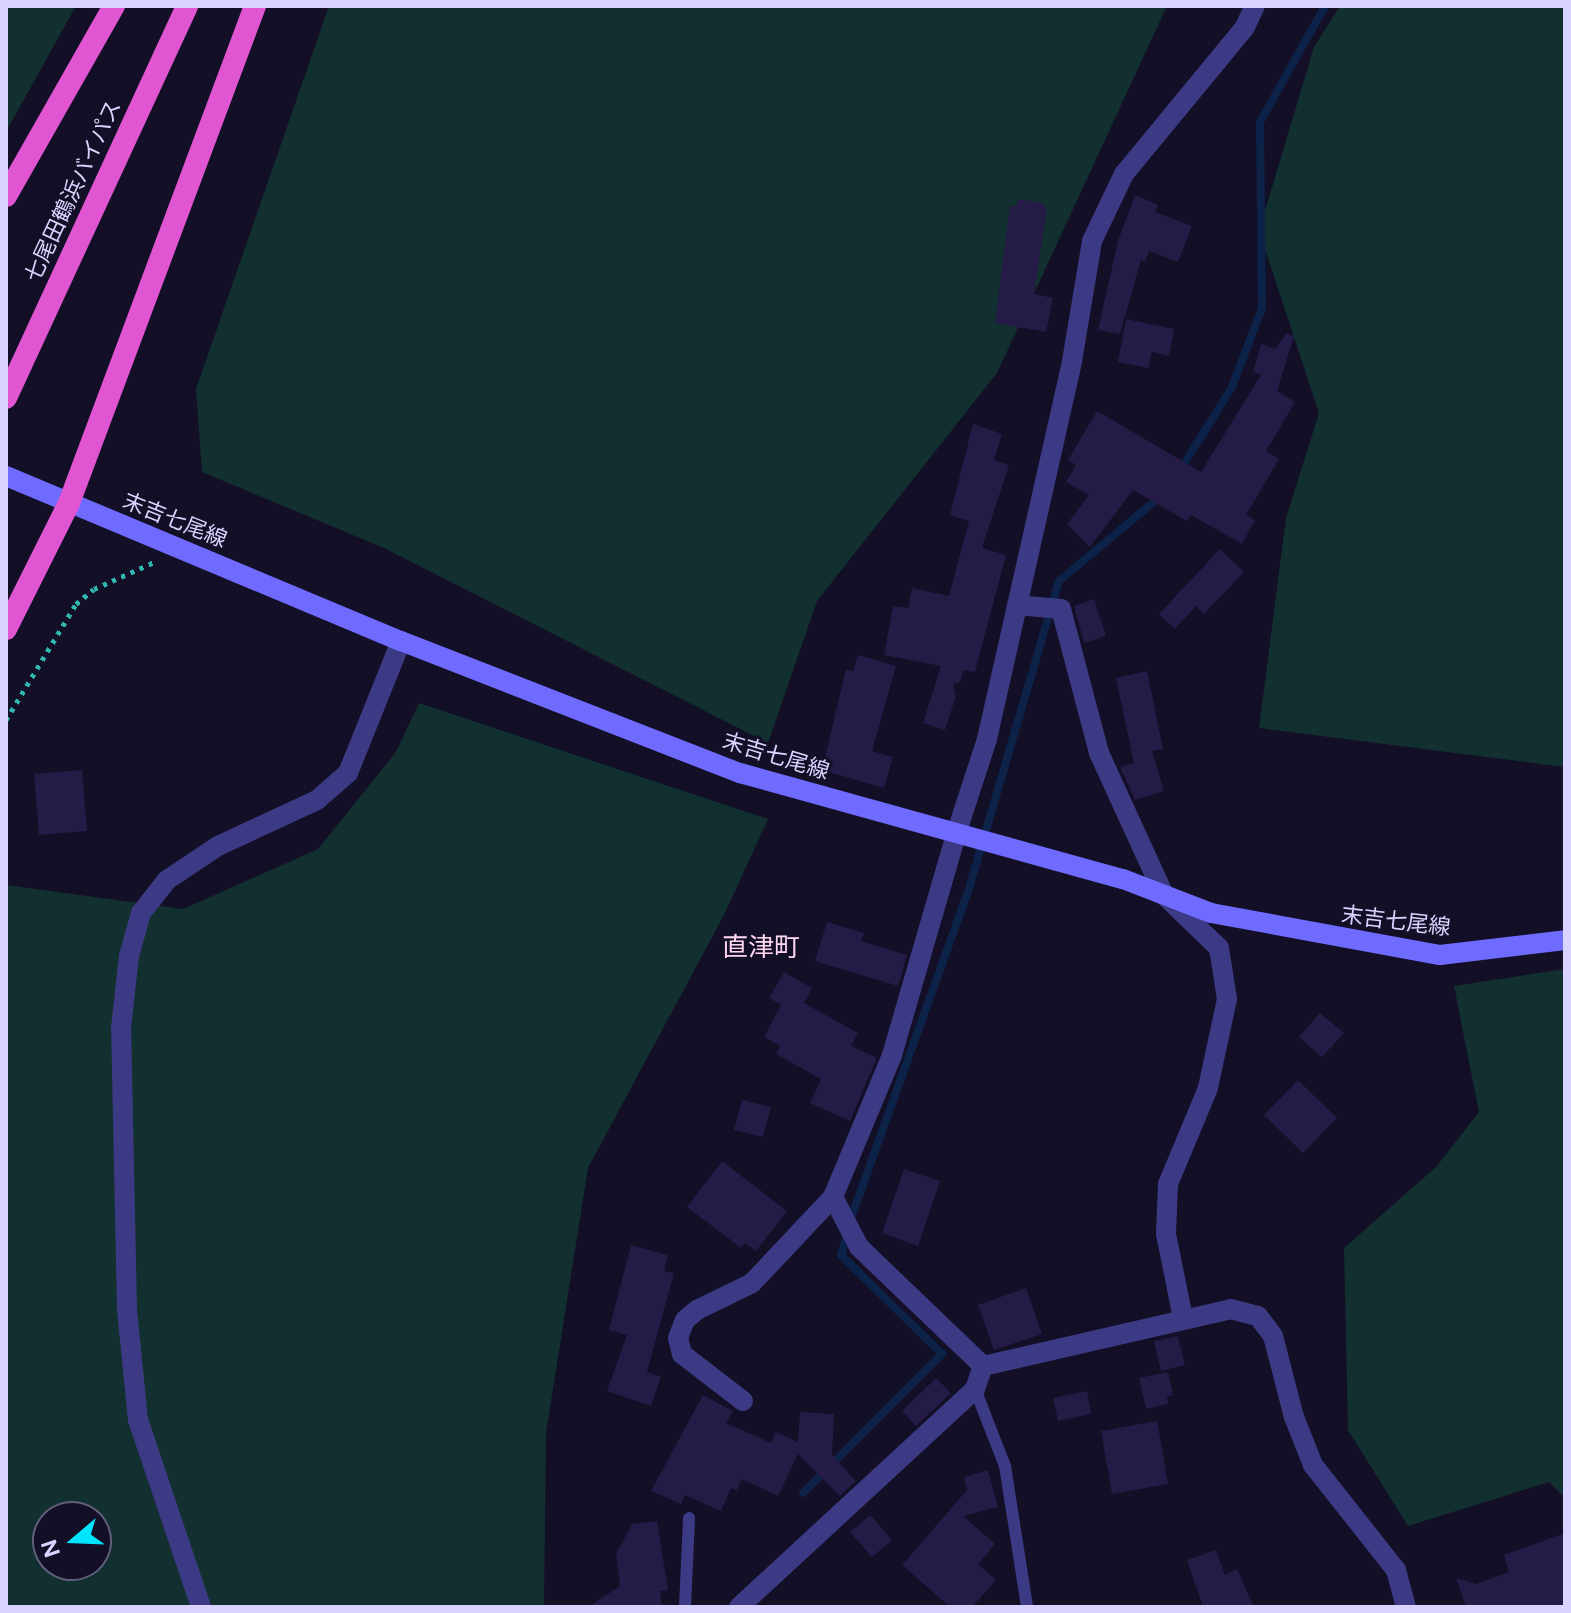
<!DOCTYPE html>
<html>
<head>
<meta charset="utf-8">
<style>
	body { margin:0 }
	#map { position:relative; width:1571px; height:1613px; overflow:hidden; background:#130f26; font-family:Figtree,"Noto Sans JP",sans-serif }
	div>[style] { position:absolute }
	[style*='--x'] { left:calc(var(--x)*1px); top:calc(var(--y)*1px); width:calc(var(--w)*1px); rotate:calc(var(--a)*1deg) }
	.green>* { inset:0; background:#12302f }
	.stream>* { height:8px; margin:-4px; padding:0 4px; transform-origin:4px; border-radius:4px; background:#0c2248 }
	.building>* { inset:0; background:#241b47 }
	.path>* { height:5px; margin-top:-2.5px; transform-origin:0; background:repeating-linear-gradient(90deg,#2fb8b0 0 4px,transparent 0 10px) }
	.service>* { height:12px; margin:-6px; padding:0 6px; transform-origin:6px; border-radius:6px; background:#3d3a85 }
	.minor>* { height:20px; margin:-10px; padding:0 10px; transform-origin:10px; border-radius:10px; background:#3d3a85 }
	.tertiary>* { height:20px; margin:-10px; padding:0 10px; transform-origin:10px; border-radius:10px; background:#3d3a85 }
	.secondary>* { height:20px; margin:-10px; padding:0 10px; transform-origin:10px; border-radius:10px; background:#6f6bff }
	.trunk>* { height:22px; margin:-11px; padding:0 11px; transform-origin:11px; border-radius:11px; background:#e055d1 }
	span { translate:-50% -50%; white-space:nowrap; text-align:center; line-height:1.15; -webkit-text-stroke:6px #130f26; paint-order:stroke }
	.street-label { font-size:22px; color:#d9d4ff }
	.quarter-label { font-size:26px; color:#ffd6f0 }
	.frame { position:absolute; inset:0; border:8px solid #d9d4ff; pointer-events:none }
	.north { position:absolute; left:32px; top:1501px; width:80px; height:80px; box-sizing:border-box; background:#130f26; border:2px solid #625e7d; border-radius:50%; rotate:251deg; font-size:22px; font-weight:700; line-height:32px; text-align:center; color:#d9d4ff }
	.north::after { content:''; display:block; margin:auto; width:28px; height:36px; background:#00e5ff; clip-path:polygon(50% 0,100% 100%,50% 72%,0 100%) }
</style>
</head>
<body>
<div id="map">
	<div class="green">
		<i style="clip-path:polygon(6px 6px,76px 6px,6px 132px)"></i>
		<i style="clip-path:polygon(329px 6px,1167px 6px,997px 373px,817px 601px,768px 743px,384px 548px,202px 472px,196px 389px)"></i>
		<i style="clip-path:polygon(1340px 6px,1565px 6px,1565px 767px,1259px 728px,1286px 518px,1319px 413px,1259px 231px,1314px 47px)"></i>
		<i style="clip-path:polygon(evenodd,419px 703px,768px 819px,724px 915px,588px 1168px,546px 1433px,544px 1607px,6px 1607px,6px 885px,183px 909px,318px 849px,396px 752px,419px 703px,48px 1517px,96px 1517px,96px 1565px,48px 1565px,48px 1517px)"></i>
		<i style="clip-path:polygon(1565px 969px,1565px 1498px,1549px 1482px,1408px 1526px,1348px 1430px,1344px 1248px,1436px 1167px,1479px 1112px,1454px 986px)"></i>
	</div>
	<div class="stream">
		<i style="--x:1181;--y:469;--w:97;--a:-58.1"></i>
		<i style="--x:1232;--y:387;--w:85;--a:-69.2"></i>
		<i style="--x:1262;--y:308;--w:186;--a:-90.6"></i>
		<i style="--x:1260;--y:122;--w:133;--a:-60.7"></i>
		<i style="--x:850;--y:1221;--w:357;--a:-70.3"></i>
		<i style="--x:970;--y:885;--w:317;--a:-73.7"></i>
		<i style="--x:1059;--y:581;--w:133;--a:-39.8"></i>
		<i style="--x:803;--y:1493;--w:197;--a:-45"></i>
		<i style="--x:942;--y:1354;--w:141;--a:-135.6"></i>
		<i style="--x:841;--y:1255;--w:22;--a:-74"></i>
	</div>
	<div class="building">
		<i style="clip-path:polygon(1135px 195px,1158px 205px,1155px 212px,1192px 226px,1178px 262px,1149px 251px,1145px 262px,1141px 260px,1120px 334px,1098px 330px,1118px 241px)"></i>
		<i style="clip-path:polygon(1018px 199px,1043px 203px,1047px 209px,1034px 294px,1053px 298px,1046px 332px,995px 323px,1010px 206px,1017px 206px)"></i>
		<i style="clip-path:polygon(1126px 319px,1174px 329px,1169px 356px,1152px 352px,1148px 368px,1118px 362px)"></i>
		<i style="clip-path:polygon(1286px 333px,1294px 336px,1277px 391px,1295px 402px,1266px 451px,1279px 459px,1246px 515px,1255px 520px,1242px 544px,1191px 515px,1187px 521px,1133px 490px,1090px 547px,1067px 524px,1089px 495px,1066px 482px,1076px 465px,1068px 460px,1097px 411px,1201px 472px,1261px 375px,1253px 372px,1261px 344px,1276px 349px)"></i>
		<i style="clip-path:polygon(973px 424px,1002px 434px,994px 460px,1009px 465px,982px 548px,1006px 555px,975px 672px,964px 670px,960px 682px,953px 684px,956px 696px,945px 730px,923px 723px,941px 666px,884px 655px,893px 606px,908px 608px,912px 588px,949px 596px,969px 521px,950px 515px)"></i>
		<i style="clip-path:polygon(1220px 549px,1244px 572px,1204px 614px,1196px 606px,1175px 629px,1159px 614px)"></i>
		<i style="clip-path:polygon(1094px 599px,1106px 636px,1084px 643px,1074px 606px)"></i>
		<i style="clip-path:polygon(858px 655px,896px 666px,872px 751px,893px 757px,884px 788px,822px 770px,846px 669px,853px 672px)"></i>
		<i style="clip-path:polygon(1147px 671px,1163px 749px,1152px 751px,1164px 791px,1135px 800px,1120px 767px,1134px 763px,1116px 678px)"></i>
		<i style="clip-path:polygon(82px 770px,87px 831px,39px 835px,34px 774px)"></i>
		<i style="clip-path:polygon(827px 922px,864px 933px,861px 941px,907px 955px,898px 986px,815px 961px)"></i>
		<i style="clip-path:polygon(784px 972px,812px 988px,804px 1003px,858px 1033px,851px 1046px,877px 1058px,850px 1121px,810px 1103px,821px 1079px,776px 1054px,780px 1046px,764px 1037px,781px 1005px,769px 998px)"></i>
		<i style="clip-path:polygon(1320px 1013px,1344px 1033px,1322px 1057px,1299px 1037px)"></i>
		<i style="clip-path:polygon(1298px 1080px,1337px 1118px,1303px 1153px,1264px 1115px)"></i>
		<i style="clip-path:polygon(742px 1100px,771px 1107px,763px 1137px,734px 1130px)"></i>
		<i style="clip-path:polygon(722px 1161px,787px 1211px,756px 1251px,745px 1243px,741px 1248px,687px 1207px)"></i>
		<i style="clip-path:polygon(904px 1169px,940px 1181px,918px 1246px,882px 1233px)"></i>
		<i style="clip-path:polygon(631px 1245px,668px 1255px,664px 1271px,674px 1273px,647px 1372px,661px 1377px,651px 1406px,607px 1391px,627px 1335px,609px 1330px)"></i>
		<i style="clip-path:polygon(1026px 1288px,1042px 1334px,994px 1350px,978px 1305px)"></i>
		<i style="clip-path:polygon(1178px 1336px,1185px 1365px,1161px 1371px,1154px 1341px)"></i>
		<i style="clip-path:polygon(1168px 1372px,1173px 1395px,1167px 1396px,1168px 1404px,1146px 1409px,1139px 1378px)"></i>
		<i style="clip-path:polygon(936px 1378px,951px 1393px,916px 1426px,902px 1411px)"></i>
		<i style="clip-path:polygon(1087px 1391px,1091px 1414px,1058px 1421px,1053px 1398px)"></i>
		<i style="clip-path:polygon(703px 1395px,733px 1411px,726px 1423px,771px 1443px,776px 1432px,798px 1442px,800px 1412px,834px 1414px,832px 1455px,856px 1481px,840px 1496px,798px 1454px,778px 1496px,742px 1479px,737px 1490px,731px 1488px,721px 1511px,685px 1495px,681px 1504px,651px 1491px)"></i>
		<i style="clip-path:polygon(1157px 1421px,1168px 1484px,1112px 1494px,1101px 1431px)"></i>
		<i style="clip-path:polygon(988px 1470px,998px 1507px,963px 1516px,995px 1544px,978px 1564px,996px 1580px,972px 1607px,950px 1607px,902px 1565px,967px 1490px,964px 1477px)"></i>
		<i style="clip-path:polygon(870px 1515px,892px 1540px,872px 1557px,850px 1532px)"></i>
		<i style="clip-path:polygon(657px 1521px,668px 1590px,660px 1591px,662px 1607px,588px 1607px,620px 1586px,616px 1554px,632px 1524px)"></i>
		<i style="clip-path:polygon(1565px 1533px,1565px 1607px,1466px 1607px,1456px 1578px,1476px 1584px,1509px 1572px,1504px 1555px)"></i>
		<i style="clip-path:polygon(1216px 1550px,1225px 1575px,1237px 1569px,1254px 1607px,1203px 1607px,1187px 1560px)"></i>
	</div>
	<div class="path">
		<i style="--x:6;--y:720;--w:135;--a:-58.9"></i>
		<i style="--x:76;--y:604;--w:23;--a:-40"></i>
		<i style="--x:94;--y:589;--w:66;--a:-24.2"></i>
	</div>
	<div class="service">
		<i style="--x:975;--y:1389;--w:83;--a:68.7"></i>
		<i style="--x:1005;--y:1466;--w:143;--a:81.1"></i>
		<i style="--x:685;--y:1607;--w:89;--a:-87.4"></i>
	</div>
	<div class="minor">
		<i style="--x:1017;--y:605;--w:44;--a:5.2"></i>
		<i style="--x:1061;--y:609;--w:149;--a:75.2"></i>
		<i style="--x:1099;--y:753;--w:156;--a:65.4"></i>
		<i style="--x:1164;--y:895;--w:76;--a:43.9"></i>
		<i style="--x:1219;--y:948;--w:52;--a:81.1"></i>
		<i style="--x:1227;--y:999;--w:91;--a:102.1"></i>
		<i style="--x:1208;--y:1088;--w:104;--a:112.6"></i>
		<i style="--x:1168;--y:1184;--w:50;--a:92.3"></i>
		<i style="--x:1166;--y:1234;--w:86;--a:78.6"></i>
		<i style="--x:833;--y:1197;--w:56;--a:62.5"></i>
		<i style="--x:859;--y:1247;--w:172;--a:43.8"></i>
		<i style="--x:983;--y:1366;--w:254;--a:-12.9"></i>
		<i style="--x:1231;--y:1309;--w:28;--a:15"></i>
		<i style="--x:1258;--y:1316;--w:25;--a:53"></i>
		<i style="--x:1273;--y:1336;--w:84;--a:75.5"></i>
		<i style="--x:1294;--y:1417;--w:52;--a:68.4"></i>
		<i style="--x:1313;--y:1465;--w:134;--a:51.7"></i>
		<i style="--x:1396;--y:1570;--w:38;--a:75"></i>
		<i style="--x:743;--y:1401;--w:77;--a:-142.4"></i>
		<i style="--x:682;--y:1354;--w:16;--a:-104"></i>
		<i style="--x:678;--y:1338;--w:19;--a:-69"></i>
		<i style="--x:685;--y:1320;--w:16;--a:-40"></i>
		<i style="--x:697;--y:1310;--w:61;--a:-26.1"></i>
		<i style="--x:752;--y:1283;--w:118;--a:-46.7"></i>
		<i style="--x:833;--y:1197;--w:154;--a:-67.4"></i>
		<i style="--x:892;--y:1055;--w:230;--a:-73.8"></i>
		<i style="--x:201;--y:1607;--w:197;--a:-108.6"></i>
		<i style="--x:138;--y:1420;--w:112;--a:-95.7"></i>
		<i style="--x:127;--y:1309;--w:281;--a:-91.2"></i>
		<i style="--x:121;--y:1028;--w:72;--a:-83.7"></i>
		<i style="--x:129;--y:956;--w:45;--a:-74.4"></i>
		<i style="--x:141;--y:913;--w:42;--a:-51.8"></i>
		<i style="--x:167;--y:880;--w:61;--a:-33.7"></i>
		<i style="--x:218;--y:846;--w:109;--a:-24.9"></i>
		<i style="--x:317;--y:800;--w:41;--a:-41.1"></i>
		<i style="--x:348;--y:773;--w:142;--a:-68.1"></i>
		<i style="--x:739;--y:1607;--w:321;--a:-42.7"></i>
		<i style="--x:975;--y:1389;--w:24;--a:-71"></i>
	</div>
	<div class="tertiary">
		<i style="--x:956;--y:834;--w:100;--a:-71.9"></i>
		<i style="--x:987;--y:739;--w:387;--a:-77.3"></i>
		<i style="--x:1072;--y:361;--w:122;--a:-80.5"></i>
		<i style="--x:1092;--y:241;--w:74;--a:-64.5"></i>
		<i style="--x:1124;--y:174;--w:190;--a:-50.5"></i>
		<i style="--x:1245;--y:27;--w:23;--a:-65"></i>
	</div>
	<div class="secondary">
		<i style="--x:6;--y:476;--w:428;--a:22.7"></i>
		<i style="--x:401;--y:641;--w:364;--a:21.3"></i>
		<i style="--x:740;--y:773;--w:397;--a:15.5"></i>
		<i style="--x:1123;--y:879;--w:94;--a:21.1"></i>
		<i style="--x:1211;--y:913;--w:233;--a:10.4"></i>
		<i style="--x:1440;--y:955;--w:126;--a:-6.8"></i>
	</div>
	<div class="trunk">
		<i style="--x:6;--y:196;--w:219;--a:-60.4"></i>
		<i style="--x:6;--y:398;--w:432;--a:-65.2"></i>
		<i style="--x:6;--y:629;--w:141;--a:-63.4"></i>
		<i style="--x:69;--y:503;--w:531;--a:-69.48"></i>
	</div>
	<div class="street-label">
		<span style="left:73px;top:191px;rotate:-65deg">七尾田鶴浜バイパス</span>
		<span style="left:175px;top:520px;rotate:22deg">末吉七尾線</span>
		<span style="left:776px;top:756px;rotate:17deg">末吉七尾線</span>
		<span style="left:1396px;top:921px;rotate:7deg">末吉七尾線</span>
	</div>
	<div class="quarter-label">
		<span style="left:761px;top:948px">直津町</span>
	</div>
	<div class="frame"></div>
	<div class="north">N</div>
</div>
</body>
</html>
